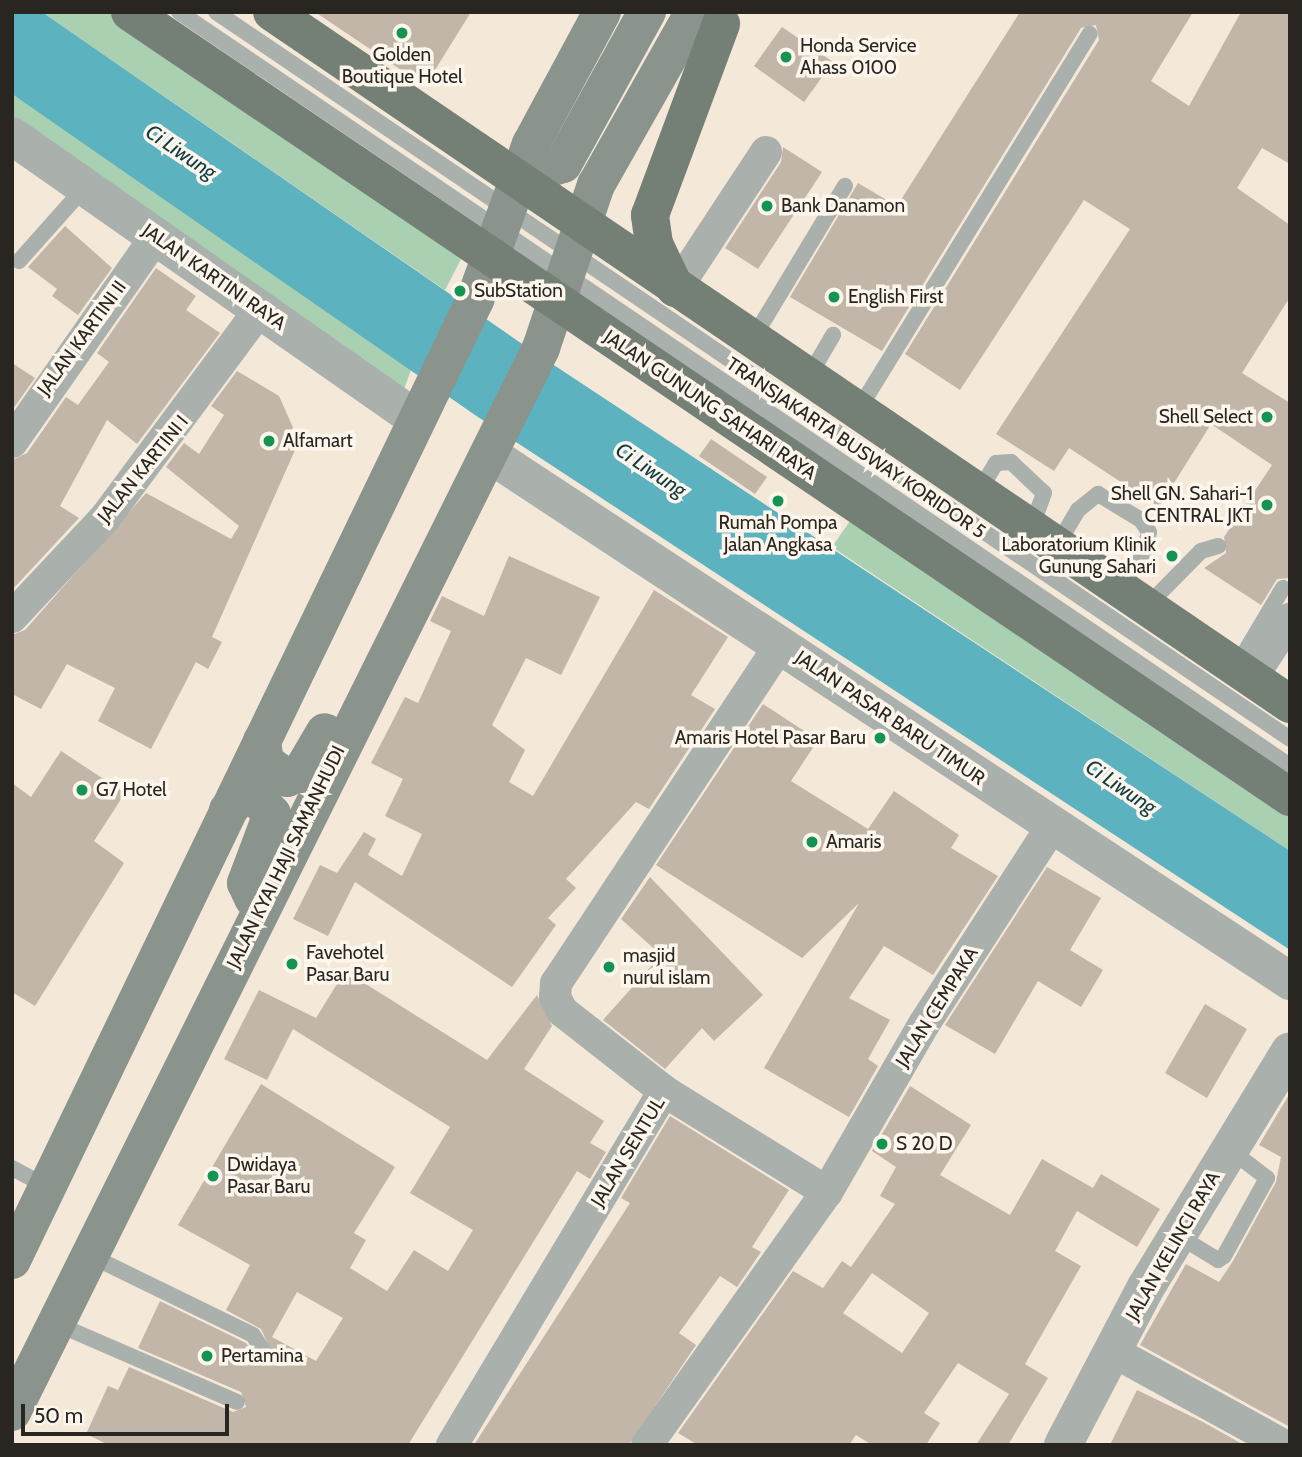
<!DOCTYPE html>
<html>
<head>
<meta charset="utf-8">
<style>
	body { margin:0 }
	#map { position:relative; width:1302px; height:1457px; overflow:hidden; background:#f4e8d9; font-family:Cabin,sans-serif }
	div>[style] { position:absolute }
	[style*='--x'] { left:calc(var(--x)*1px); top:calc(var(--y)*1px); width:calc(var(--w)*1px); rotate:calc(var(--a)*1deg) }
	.green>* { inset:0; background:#a9d0b1 }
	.water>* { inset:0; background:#5cb2bf }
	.building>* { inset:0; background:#c1b6a8 }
	.service>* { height:16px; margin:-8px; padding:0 8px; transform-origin:8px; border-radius:8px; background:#aab0ab }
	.minor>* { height:32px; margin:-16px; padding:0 16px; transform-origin:16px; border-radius:16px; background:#aab0ab }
	.tertiary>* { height:38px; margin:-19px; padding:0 19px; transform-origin:19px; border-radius:19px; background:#aab0ab }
	.secondary>* { height:38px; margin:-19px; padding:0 19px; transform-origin:19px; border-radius:19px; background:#8a948c }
	.primary>* { height:38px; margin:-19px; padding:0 19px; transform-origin:19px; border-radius:19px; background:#747f76 }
	.dots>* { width:19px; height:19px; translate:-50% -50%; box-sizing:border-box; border:4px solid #fdf6ed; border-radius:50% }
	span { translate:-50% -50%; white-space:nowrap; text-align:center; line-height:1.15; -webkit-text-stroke:7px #fdf6ed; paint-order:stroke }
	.poi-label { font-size:19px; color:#292520 }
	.left { translate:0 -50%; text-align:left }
	.right { translate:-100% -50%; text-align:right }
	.street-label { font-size:19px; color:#292520 }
	.water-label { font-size:21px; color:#113b41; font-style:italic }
	.frame { position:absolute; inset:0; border:14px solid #292520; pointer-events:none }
	.scale { position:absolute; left:21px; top:1404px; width:208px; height:32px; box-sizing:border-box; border:4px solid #292520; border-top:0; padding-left:9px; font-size:21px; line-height:24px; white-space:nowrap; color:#292520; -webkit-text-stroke:5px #fdf6ed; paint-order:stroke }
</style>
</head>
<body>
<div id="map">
	<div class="green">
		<i style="clip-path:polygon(42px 12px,130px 12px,471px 240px,445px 290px)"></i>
		<i style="clip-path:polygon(12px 94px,412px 367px,398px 406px,12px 136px)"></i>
		<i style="clip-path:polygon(859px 508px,1290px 800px,1290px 851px,832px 547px)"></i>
	</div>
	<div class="water">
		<i style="clip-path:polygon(12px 12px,42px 12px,528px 348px,1290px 851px,1290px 950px,475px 415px,12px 94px)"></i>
	</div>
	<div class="building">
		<i style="clip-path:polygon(315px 12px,471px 12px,425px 86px)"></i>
		<i style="clip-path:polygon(1020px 12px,1193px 12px,1151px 81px,1189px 106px,1241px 12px,1290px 12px,1290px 164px,1262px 148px,1237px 188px,1290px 225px,1290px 297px,1242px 373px,1290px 403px,1290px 578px,1277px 579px,1261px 605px,1204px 568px,1226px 553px,1224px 537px,1272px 465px,1211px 424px,1159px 507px,1069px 448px,1054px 471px,996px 434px,1130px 229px,1084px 200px,960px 390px,905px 354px,1099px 40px,1096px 25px,1081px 28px,882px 351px,790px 297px,858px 183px,897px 206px)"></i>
		<i style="clip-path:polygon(782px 27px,833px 62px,804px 102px,754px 66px)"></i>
		<i style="clip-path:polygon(783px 147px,822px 172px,758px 269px,725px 248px,781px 162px)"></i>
		<i style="clip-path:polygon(65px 226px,112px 268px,78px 315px,52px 296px,57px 289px,28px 267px)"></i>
		<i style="clip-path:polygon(156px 268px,196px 296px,186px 310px,220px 333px,137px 444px,107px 420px,60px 506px,79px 518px,12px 590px,12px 460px,27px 453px,66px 397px,78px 405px,109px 362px,97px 353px)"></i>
		<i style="clip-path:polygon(12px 363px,35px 378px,13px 409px,12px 408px)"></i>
		<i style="clip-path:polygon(237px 371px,279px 396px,299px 441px,212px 637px,222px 642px,208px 669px,196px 662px,151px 749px,98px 721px,115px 688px,67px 664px,41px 709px,12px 694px,12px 635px,25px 630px,146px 493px,231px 539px,239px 526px,166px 467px,184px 443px,199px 454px,224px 415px,211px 406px)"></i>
		<i style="clip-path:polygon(711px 439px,767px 477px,755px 494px,699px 456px)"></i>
		<i style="clip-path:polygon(509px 556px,600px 597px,561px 675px,526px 658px,492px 725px,525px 750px,509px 782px,533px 796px,654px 590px,728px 637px,691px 695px,715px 709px,649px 809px,636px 802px,566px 879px,576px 888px,548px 918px,556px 925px,512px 987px,355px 882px,328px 936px,293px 919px,320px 865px,337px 873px,364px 832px,376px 839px,368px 855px,402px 876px,422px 834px,385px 816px,403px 779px,371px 763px,405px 697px,418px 703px,451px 631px,430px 621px,442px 596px,484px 616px)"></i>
		<i style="clip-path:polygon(763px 704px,818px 740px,791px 781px,868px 829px,894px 791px,959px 835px,951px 848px,998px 876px,933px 975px,884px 946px,849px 998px,890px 1020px,868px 1059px,878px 1066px,849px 1117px,764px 1068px,859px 903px,802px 958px,656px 865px)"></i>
		<i style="clip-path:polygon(61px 751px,125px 793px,94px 841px,124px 863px,35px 1006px,12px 992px,12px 783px,31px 797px)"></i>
		<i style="clip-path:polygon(1047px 867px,1101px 898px,1070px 950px,1103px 970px,1081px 1007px,1038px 981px,995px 1054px,945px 1025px)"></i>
		<i style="clip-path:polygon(650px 877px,763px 995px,714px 1041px,702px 1028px,665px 1069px,603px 1020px,661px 955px,621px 919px)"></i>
		<i style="clip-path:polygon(evenodd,345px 971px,487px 1060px,537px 995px,552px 1026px,524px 1069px,604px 1121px,590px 1143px,606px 1152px,590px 1179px,577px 1171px,408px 1445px,109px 1445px,86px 1434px,108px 1386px,118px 1390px,129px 1367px,233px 1412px,246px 1407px,241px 1392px,138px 1348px,160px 1301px,246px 1343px,258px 1359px,272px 1353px,261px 1329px,226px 1310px,250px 1265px,178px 1225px,261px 1084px,395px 1167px,354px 1233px,366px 1240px,350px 1268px,387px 1291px,414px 1250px,448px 1271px,473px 1230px,410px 1193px,450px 1127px,293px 1029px,267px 1080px,224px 1059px,259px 990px,316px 1018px,345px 971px,297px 1292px,343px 1318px,316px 1361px,272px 1337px,297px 1292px)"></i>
		<i style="clip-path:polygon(1205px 1004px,1247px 1029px,1207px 1098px,1165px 1073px)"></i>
		<i style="clip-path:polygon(evenodd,910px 1086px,971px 1125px,940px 1175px,1010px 1215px,1042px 1159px,1093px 1188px,1101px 1174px,1160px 1209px,1137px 1247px,1077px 1211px,1055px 1251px,1081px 1266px,1025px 1364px,1048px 1378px,1008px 1445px,976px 1445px,1009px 1394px,958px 1363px,924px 1413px,940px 1423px,926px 1445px,872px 1445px,856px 1435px,849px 1445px,698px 1445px,678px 1433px,793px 1271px,823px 1288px,842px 1261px,851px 1267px,895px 1204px,880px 1196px,896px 1167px,872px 1151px,910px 1086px,872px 1273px,929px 1313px,902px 1353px,843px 1313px,872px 1273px)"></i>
		<i style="clip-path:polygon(1290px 1093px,1290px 1427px,1140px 1345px,1186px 1264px,1219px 1282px,1233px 1261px,1276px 1182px,1281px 1157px,1259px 1145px)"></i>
		<i style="clip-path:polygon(670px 1116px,789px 1190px,752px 1247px,761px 1252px,737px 1287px,720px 1276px,679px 1333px,696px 1345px,629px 1445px,474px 1445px,630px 1203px,621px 1198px)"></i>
		<i style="clip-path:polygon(1137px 1390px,1203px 1422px,1244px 1445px,1110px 1445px)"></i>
	</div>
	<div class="service">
		<i style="--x:179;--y:12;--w:1343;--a:34.16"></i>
		<i style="--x:216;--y:12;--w:1297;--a:34.09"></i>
		<i style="--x:19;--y:261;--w:99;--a:-48.3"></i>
		<i style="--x:752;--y:340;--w:180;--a:-58.9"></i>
		<i style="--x:808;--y:378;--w:50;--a:-59.8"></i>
		<i style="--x:857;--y:412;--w:444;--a:-58.4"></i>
		<i style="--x:978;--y:493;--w:35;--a:-59"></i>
		<i style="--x:996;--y:463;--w:15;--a:-4"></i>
		<i style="--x:1011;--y:462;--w:45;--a:43.2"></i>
		<i style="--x:1044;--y:493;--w:38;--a:110"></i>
		<i style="--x:1056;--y:547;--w:43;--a:-59.3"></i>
		<i style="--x:1078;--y:510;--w:26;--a:-39"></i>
		<i style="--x:1098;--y:494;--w:50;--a:31.2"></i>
		<i style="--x:1141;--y:520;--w:14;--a:56"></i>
		<i style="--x:1149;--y:532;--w:18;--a:103"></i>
		<i style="--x:1145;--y:550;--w:47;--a:123.7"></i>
		<i style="--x:1146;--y:607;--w:78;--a:-45.5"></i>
		<i style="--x:1201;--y:551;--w:18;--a:-16"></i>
		<i style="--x:1236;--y:667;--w:92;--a:-59.3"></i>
		<i style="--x:12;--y:1168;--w:40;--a:28"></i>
		<i style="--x:1177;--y:1235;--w:48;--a:31.4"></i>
		<i style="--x:1218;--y:1260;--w:7;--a:-34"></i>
		<i style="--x:1224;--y:1256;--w:89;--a:-61.1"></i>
		<i style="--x:1267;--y:1178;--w:48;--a:-142.7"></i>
		<i style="--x:91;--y:1256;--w:180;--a:26"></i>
		<i style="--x:253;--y:1335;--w:17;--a:57"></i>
		<i style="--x:57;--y:1324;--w:196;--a:23.4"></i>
	</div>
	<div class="minor">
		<i style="--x:676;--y:289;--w:164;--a:-56.7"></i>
		<i style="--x:12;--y:442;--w:251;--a:-55"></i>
		<i style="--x:12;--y:617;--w:136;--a:-46.8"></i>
		<i style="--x:105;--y:518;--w:260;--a:-53.4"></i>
		<i style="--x:780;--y:645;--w:405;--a:123.5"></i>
		<i style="--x:556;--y:983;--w:14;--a:94"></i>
		<i style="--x:555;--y:997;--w:16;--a:63"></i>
		<i style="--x:562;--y:1011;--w:130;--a:38.1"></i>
		<i style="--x:664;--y:1091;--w:192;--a:31.8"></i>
		<i style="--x:1251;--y:679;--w:72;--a:-57"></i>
		<i style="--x:1114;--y:1352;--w:193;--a:28.8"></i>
		<i style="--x:452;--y:1445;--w:413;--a:-59.1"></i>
		<i style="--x:647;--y:1445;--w:310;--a:-54.6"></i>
		<i style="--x:827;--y:1192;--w:194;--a:-60"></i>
		<i style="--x:924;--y:1024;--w:236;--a:-57.1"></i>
	</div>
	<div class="tertiary">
		<i style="--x:12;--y:136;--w:493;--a:35"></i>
		<i style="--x:489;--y:454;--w:959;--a:33.34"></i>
		<i style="--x:1063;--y:1445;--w:178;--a:-62.3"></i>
		<i style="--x:1146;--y:1287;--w:276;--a:-58.6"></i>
	</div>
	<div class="secondary">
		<i style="--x:522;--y:177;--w:43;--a:-17.6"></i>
		<i style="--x:563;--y:164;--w:174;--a:-61.1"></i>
		<i style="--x:262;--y:741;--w:21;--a:82"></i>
		<i style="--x:265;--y:762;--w:27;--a:36"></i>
		<i style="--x:287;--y:778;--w:17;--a:-25"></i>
		<i style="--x:302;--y:771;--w:45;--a:-59.5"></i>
		<i style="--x:228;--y:810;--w:22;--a:-47"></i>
		<i style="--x:243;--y:794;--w:12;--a:14"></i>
		<i style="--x:255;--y:797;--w:24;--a:45"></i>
		<i style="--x:272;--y:814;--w:74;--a:110.6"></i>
		<i style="--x:246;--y:883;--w:17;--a:65"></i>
		<i style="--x:12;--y:1260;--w:1066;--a:-64.25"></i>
		<i style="--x:475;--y:300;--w:166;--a:-70.3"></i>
		<i style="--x:531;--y:144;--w:150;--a:-61.7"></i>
		<i style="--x:12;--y:1412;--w:1188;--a:-63.56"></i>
		<i style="--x:541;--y:348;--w:172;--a:-71.4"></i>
		<i style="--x:596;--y:185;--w:199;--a:-60.5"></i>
	</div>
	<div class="primary">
		<i style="--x:130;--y:12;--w:1401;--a:34.09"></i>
		<i style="--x:272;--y:12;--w:1231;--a:34.21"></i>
		<i style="--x:675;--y:288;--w:49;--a:-115.5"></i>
		<i style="--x:654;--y:244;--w:29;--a:-98"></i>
		<i style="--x:650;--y:215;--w:204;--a:-69.6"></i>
	</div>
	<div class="dots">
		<i style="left:402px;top:33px;background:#149452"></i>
		<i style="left:786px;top:57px;background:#149452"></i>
		<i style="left:767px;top:206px;background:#149452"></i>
		<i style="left:460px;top:291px;background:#149452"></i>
		<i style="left:834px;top:297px;background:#149452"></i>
		<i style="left:1267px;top:417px;background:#149452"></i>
		<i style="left:269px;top:441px;background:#149452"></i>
		<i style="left:778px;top:501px;background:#149452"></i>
		<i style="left:1267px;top:505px;background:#149452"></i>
		<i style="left:1172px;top:556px;background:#149452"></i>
		<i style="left:880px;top:738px;background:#149452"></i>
		<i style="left:82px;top:790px;background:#149452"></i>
		<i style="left:812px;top:842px;background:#149452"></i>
		<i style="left:292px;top:964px;background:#149452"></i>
		<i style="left:609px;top:967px;background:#149452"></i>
		<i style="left:882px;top:1144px;background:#149452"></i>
		<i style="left:213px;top:1176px;background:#149452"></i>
		<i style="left:207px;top:1356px;background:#149452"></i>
	</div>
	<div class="poi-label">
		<span class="left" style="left:800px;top:57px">Honda Service<br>Ahass 0100</span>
		<span style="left:402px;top:66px">Golden<br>Boutique Hotel</span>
		<span class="left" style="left:781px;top:206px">Bank Danamon</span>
		<span class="left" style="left:474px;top:291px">SubStation</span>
		<span class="left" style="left:848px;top:297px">English First</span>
		<span class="right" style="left:1253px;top:417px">Shell Select</span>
		<span class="left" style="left:283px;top:441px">Alfamart</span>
		<span class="right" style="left:1253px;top:505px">Shell GN. Sahari-1<br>CENTRAL JKT</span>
		<span style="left:778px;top:534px">Rumah Pompa<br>Jalan Angkasa</span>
		<span class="right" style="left:1156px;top:556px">Laboratorium Klinik<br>Gunung Sahari</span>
		<span class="right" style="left:866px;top:738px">Amaris Hotel Pasar Baru</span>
		<span class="left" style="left:96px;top:790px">G7 Hotel</span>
		<span class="left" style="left:826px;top:842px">Amaris</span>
		<span class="left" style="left:306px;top:964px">Favehotel<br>Pasar Baru</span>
		<span class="left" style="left:623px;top:967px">masjid<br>nurul islam</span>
		<span class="left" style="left:896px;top:1144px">S 20 D</span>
		<span class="left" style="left:227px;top:1176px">Dwidaya<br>Pasar Baru</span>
		<span class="left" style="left:221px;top:1356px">Pertamina</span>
	</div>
	<div class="street-label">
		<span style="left:214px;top:277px;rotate:35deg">JALAN KARTINI RAYA</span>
		<span style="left:82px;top:338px;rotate:-54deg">JALAN KARTINI II</span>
		<span style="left:710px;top:405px;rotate:34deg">JALAN GUNUNG SAHARI RAYA</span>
		<span style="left:856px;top:448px;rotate:34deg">TRANSJAKARTA BUSWAY KORIDOR 5</span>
		<span style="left:143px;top:469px;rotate:-51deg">JALAN KARTINI I</span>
		<span style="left:890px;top:718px;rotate:34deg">JALAN PASAR BARU TIMUR</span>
		<span style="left:286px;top:857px;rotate:-64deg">JALAN KYAI HAJI SAMANHUDI</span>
		<span style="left:937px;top:1007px;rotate:-58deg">JALAN CEMPAKA</span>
		<span style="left:628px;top:1152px;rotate:-59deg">JALAN SENTUL</span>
		<span style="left:1173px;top:1246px;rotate:-60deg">JALAN KELINCI RAYA</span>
	</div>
	<div class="water-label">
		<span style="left:181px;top:152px;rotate:34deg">Ci Liwung</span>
		<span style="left:651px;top:470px;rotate:34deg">Ci Liwung</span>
		<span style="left:1121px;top:787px;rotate:34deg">Ci Liwung</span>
	</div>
	<div class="frame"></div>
	<div class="scale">50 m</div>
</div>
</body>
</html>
